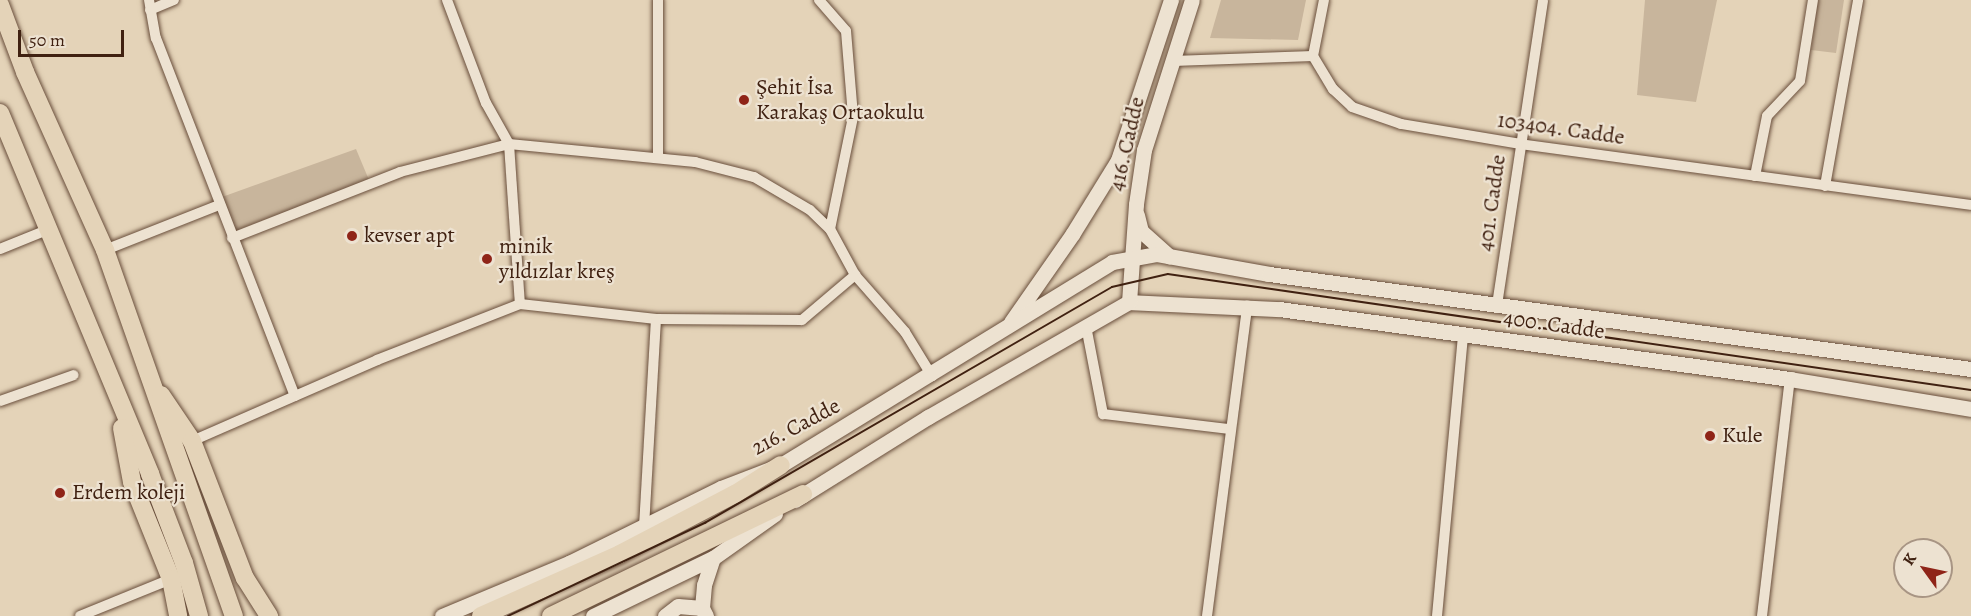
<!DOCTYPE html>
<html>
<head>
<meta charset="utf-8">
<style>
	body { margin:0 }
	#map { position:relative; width:1971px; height:616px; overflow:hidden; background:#e4d3b8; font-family:Alegreya,serif }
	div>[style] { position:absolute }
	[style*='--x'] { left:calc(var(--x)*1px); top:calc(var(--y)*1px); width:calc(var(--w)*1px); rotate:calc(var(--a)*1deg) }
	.green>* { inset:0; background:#c8b59c }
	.roads { filter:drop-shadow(0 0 2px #694e3b) drop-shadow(0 0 2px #694e3b) }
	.street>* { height:10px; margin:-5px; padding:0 5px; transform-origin:5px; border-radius:5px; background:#ede2d1 }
	.secondary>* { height:15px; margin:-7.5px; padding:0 7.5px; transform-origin:7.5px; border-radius:7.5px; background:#ede2d1 }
	.primary>* { height:18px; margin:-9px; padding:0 9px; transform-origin:9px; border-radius:9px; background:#e4d3b8 }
	.tram>* { height:1.5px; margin:-0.75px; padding:0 0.75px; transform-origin:0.75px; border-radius:0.75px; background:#402111 }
	.dots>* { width:16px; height:16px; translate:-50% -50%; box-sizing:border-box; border:3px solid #ede2d1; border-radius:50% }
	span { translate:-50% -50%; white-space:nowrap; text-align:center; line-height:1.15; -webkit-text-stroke:4.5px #ede2d1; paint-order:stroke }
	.poi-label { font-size:22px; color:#402111 }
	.left { translate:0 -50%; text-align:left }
	.street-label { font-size:22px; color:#402111 }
	.north { position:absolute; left:1893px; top:538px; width:60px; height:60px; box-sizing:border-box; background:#ede2d1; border:2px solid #a89584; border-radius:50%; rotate:303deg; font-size:16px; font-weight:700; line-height:24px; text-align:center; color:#402111 }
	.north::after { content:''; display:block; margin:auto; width:21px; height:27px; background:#8f2418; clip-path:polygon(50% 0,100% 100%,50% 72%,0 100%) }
	.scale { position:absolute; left:18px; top:30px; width:106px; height:27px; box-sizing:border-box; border:3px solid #402111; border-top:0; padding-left:8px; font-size:18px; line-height:21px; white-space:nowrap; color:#402111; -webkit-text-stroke:4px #ede2d1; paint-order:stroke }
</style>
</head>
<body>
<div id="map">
	<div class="green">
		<i style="clip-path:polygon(1221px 0,1306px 0,1298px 40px,1210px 38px)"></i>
		<i style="clip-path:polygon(1645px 0,1717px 0,1696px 102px,1637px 95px)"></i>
		<i style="clip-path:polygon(1818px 0,1844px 0,1836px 53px,1811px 50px)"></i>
		<i style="clip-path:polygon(356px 149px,369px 180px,235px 231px,222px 197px)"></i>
	</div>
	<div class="roads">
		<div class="street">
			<i style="--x:149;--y:0;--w:39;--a:80"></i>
			<i style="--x:156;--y:38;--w:384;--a:68.8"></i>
			<i style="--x:447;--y:0;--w:110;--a:69.3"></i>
			<i style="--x:486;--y:103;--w:47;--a:60.7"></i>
			<i style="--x:509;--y:144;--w:160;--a:86.1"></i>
			<i style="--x:819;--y:0;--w:41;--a:48.9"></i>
			<i style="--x:846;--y:31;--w:86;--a:85.3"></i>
			<i style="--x:853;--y:117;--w:114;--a:101.6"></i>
			<i style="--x:150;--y:10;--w:26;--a:-23"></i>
			<i style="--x:1313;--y:56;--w:57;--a:-78.9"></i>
			<i style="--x:1173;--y:61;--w:140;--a:-2"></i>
			<i style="--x:1313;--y:56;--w:39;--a:59"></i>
			<i style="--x:1333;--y:89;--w:26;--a:43"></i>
			<i style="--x:1352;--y:107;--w:52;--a:19.1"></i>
			<i style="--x:1401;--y:124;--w:121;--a:9.5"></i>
			<i style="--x:1520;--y:144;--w:455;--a:7.7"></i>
			<i style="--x:658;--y:158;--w:158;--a:-90"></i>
			<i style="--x:1755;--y:176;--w:61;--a:-78.7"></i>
			<i style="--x:1767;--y:116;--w:48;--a:-46.7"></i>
			<i style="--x:1800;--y:81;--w:82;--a:-80.9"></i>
			<i style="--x:1825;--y:186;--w:189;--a:-79.9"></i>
			<i style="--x:232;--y:238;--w:180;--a:-21.4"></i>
			<i style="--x:400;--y:172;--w:113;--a:-14.4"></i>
			<i style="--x:509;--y:144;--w:187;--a:5.5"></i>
			<i style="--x:695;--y:162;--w:61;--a:14.3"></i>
			<i style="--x:754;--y:177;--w:65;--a:30.5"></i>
			<i style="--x:810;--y:210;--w:28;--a:44"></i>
			<i style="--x:830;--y:229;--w:52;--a:61.5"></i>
			<i style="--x:855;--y:275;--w:76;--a:48.7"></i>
			<i style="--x:905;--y:332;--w:52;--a:58.5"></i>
			<i style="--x:0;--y:249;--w:51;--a:-22"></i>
			<i style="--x:105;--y:250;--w:123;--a:-21.5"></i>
			<i style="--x:1497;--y:305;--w:308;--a:-81.4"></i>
			<i style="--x:1086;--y:326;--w:90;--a:79.1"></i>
			<i style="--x:1103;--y:414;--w:127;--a:6.8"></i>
			<i style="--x:0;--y:401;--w:78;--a:-19.4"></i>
			<i style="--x:192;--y:441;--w:202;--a:-23.6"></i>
			<i style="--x:377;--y:360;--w:154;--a:-21.4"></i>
			<i style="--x:520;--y:304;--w:137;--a:6.3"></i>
			<i style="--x:656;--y:319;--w:146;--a:0.4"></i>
			<i style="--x:802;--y:320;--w:70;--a:-40.3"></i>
			<i style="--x:644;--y:527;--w:208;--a:-86.7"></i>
			<i style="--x:80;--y:616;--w:98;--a:-22.1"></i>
			<i style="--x:1207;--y:616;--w:313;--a:-82.6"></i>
			<i style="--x:1437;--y:616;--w:281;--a:-84.7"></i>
			<i style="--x:1762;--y:616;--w:239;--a:-83.3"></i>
		</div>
		<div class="secondary">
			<i style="--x:1137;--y:215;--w:16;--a:76"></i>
			<i style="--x:1141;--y:231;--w:38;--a:42"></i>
			<i style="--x:1129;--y:302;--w:150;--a:2.7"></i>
			<i style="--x:1279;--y:309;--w:516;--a:7.8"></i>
			<i style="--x:1790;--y:379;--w:183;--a:9.4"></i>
			<i style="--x:1129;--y:302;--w:98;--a:-85.9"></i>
			<i style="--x:1136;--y:204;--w:55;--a:-81.6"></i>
			<i style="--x:1144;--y:150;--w:157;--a:-72.3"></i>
			<i style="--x:1011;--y:322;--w:108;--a:-55.1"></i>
			<i style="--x:1073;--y:233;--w:86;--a:-58.3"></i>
			<i style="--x:1118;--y:160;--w:169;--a:-71.7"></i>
			<i style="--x:795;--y:500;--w:157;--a:-32"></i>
			<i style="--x:928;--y:417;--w:232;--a:-29.8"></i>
			<i style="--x:442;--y:616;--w:138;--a:-22.7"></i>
			<i style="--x:569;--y:563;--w:169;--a:-26.3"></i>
			<i style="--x:721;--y:488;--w:64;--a:-21"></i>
			<i style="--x:781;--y:465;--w:388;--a:-31.5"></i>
			<i style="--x:1112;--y:262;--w:46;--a:-10.1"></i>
			<i style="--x:1157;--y:254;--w:114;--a:10.1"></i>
			<i style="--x:1269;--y:274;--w:708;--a:7.71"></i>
			<i style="--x:593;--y:616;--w:133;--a:-25.8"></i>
			<i style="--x:713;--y:558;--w:76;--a:-35.4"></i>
			<i style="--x:665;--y:616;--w:16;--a:-38"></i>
			<i style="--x:678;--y:606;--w:24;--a:5"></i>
			<i style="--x:706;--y:616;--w:9;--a:-117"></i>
			<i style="--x:702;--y:608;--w:23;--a:-85"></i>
			<i style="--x:704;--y:585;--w:28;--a:-72"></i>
		</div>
		<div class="primary">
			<i style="--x:0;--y:5;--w:72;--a:69.5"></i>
			<i style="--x:25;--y:72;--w:195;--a:65.8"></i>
			<i style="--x:105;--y:250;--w:388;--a:70.6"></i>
			<i style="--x:0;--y:113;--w:391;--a:67.4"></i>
			<i style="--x:150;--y:474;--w:95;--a:69.1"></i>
			<i style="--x:184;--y:563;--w:55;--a:74.2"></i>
			<i style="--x:161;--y:395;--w:55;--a:56"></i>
			<i style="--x:192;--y:441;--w:147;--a:68.9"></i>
			<i style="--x:245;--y:578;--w:45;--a:57.7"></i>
			<i style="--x:122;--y:428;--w:55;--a:79.5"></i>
			<i style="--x:132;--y:482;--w:105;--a:68.1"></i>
			<i style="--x:171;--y:579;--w:38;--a:79"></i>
			<i style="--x:481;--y:616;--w:152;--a:-24"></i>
			<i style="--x:620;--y:554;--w:130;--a:-27.6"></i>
			<i style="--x:735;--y:494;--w:54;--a:-32.2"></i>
			<i style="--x:551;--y:616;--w:280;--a:-25.8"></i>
		</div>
	</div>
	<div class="tram">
		<i style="--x:508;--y:616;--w:218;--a:-25.3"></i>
		<i style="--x:705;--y:523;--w:470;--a:-30.1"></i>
		<i style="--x:1112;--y:287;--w:57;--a:-13.1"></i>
		<i style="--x:1168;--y:274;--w:811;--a:8.22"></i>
	</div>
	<div class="dots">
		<i style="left:744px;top:100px;background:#8f2418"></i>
		<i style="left:352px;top:236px;background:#8f2418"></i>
		<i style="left:487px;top:259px;background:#8f2418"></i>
		<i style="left:1710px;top:436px;background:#8f2418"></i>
		<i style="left:60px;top:493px;background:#8f2418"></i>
	</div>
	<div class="poi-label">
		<span class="left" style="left:756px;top:100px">Şehit İsa<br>Karakaş Ortaokulu</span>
		<span class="left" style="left:364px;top:236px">kevser apt</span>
		<span class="left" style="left:499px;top:259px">minik<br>yıldızlar kreş</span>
		<span class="left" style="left:1722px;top:436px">Kule</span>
		<span class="left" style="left:72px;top:493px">Erdem koleji</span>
	</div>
	<div class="street-label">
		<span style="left:1561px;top:129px;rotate:8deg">103404. Cadde</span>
		<span style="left:1127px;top:144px;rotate:-77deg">416. Cadde</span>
		<span style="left:1492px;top:203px;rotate:-82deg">401. Cadde</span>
		<span style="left:1554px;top:325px;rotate:8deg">400. Cadde</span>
		<span style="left:796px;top:427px;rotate:-28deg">216. Cadde</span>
	</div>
	<div class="north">K</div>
	<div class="scale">50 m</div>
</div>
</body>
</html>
